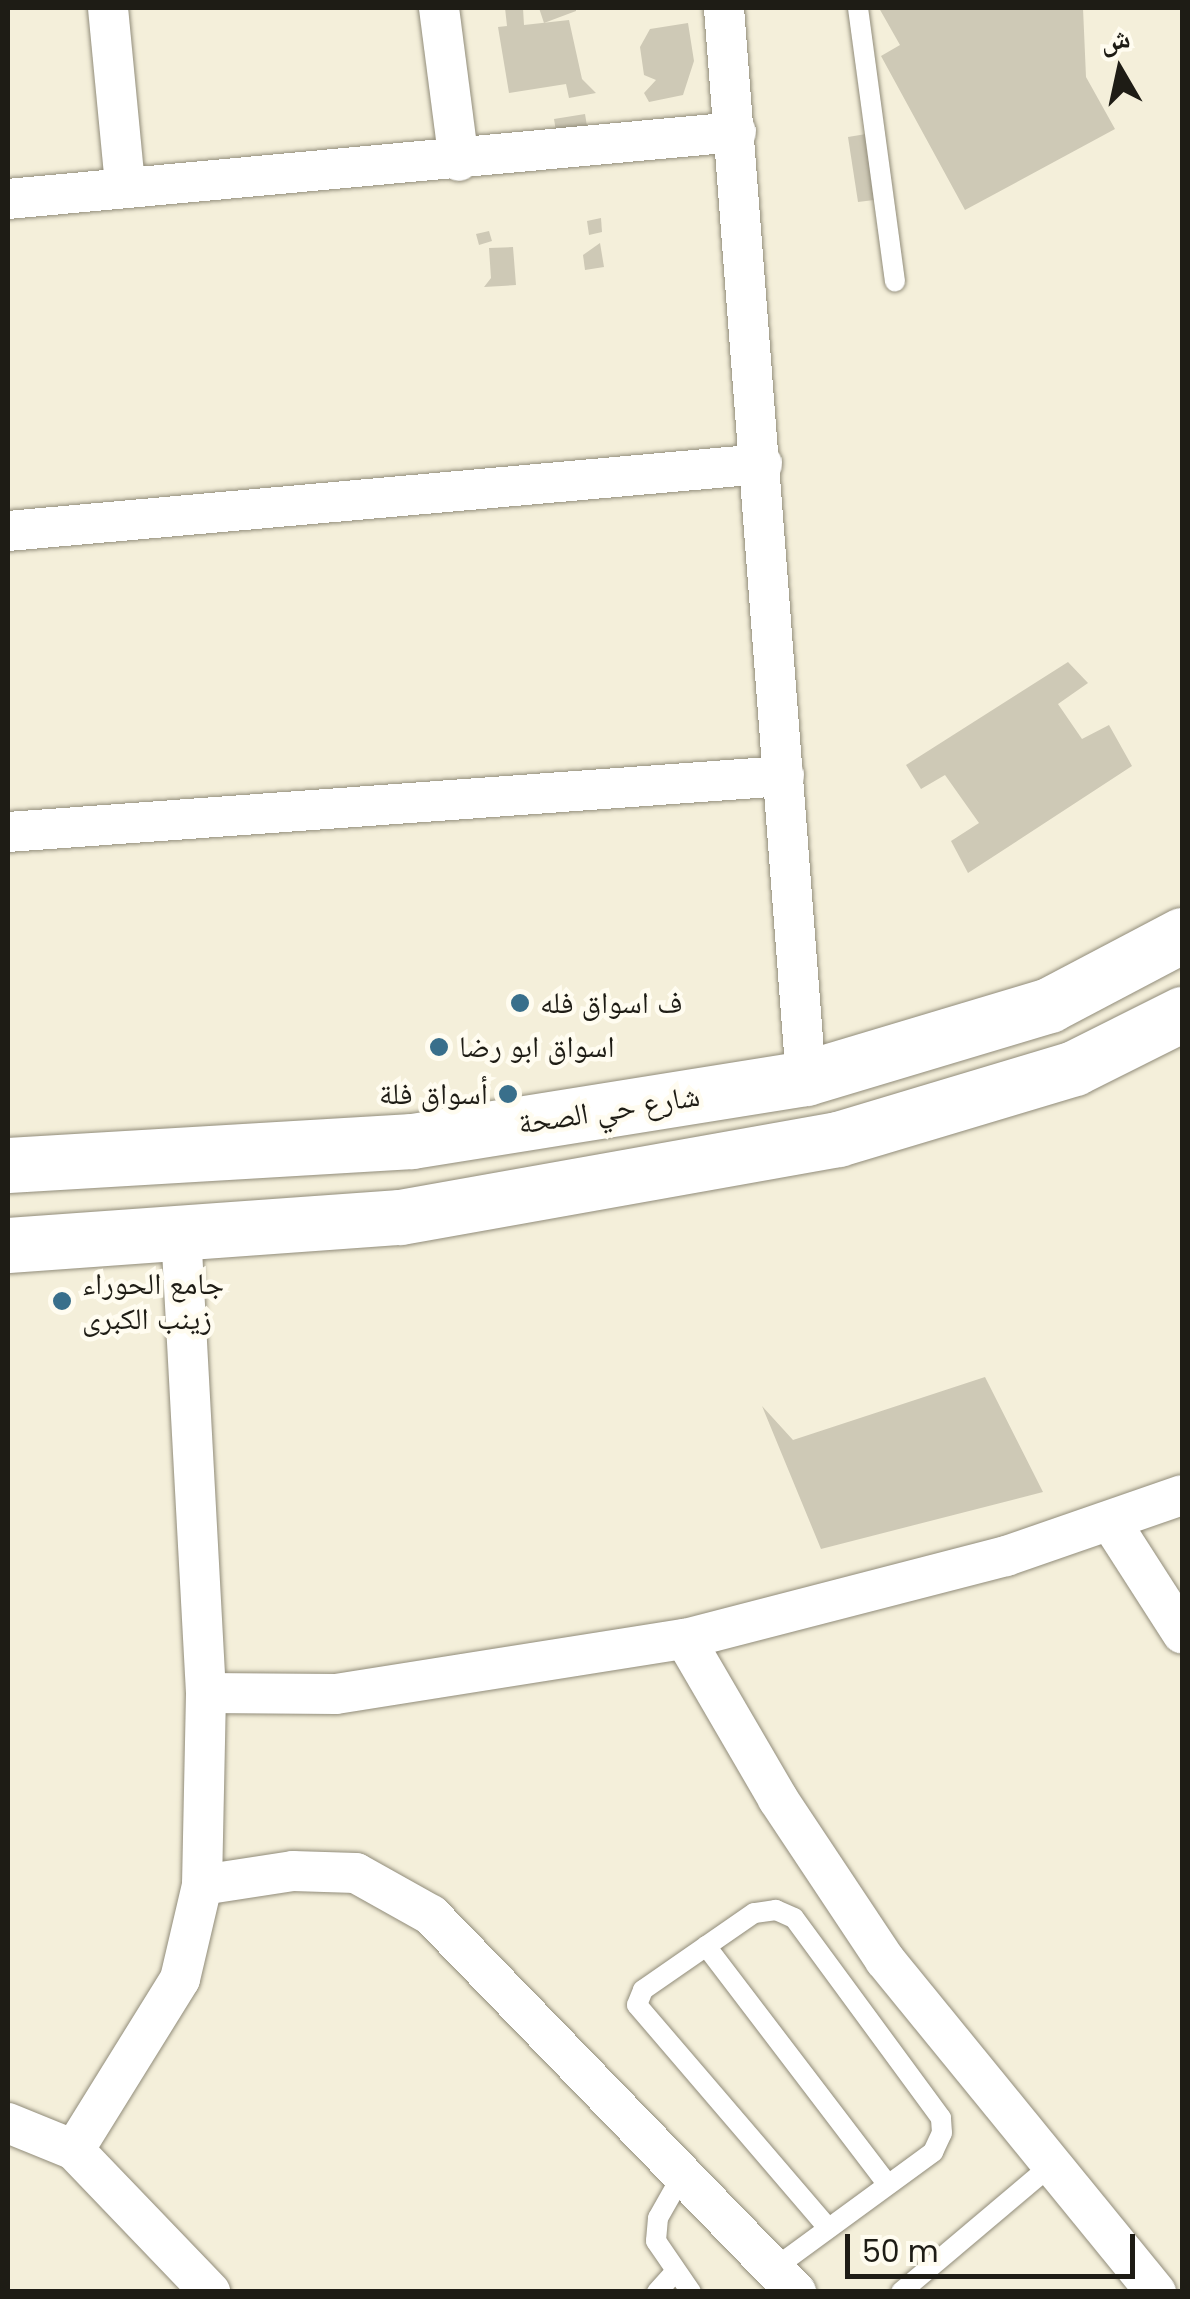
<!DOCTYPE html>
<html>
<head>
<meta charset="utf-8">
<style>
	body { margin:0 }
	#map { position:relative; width:1190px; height:2299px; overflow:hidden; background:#f4efda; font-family:Poppins,"Noto Naskh Arabic",sans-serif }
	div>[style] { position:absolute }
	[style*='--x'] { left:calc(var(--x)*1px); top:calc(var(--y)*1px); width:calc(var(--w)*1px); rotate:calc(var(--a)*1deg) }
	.building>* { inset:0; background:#cec9b6 }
	.roads { filter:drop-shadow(0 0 2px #918c7a) drop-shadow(0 0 2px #918c7a) }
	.service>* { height:20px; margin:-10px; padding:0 10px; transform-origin:10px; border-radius:10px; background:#fff }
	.minor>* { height:40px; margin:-20px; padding:0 20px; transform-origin:20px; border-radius:20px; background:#fff }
	.secondary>* { height:55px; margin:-27.5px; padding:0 27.5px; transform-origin:27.5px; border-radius:27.5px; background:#fff }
	.dots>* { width:28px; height:28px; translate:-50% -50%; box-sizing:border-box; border:5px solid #fffcf0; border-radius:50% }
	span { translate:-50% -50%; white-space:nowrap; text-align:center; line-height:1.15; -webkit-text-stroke:9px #fffcf0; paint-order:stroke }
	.poi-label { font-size:30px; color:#1e1c15 }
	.left { translate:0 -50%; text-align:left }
	.right { translate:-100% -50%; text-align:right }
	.street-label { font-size:30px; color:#1e1c15 }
	.frame { position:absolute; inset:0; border:10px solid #1e1c15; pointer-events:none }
	.north { position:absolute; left:1070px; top:20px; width:100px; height:100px; -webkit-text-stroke:8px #fffcf0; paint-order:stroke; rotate:351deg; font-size:28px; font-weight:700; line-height:40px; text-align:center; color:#1e1c15 }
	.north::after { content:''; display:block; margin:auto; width:35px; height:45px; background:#1e1c15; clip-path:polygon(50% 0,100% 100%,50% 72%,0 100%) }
	.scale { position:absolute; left:845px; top:2234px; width:290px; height:45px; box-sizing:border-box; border:5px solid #1e1c15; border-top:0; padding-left:12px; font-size:30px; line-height:35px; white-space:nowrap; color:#1e1c15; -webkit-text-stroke:8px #fffcf0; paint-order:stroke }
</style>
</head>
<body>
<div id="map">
	<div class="building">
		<i style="clip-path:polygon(505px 8px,523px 8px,524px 25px,569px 20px,582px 79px,596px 93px,569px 98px,566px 84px,509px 93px,498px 27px,507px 26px)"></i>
		<i style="clip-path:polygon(539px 8px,576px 8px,576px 11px,544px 23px)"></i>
		<i style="clip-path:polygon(879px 8px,1083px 8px,1086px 77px,1115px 129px,965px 210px,881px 56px,900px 45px)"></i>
		<i style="clip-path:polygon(688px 23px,694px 61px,683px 95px,649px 102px,644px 93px,656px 80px,644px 75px,640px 47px,650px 29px)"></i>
		<i style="clip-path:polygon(585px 114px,588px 132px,557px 137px,554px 119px)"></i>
		<i style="clip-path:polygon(872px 133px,882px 199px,858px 202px,848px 137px)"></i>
		<i style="clip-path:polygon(601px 218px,602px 232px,589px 235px,587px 221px)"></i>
		<i style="clip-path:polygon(489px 231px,492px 241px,479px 245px,476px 234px)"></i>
		<i style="clip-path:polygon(600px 243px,604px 267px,585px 270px,583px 255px)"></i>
		<i style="clip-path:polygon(513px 247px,516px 285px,484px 287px,491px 278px,489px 248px)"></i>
		<i style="clip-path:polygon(1068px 662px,1088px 683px,1058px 704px,1082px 739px,1109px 725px,1132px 766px,968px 873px,951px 841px,979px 823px,945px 775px,921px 789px,906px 765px)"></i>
		<i style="clip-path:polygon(985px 1377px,1043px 1492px,821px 1549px,762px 1406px,793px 1440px)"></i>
	</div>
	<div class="roads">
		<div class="service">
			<i style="--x:858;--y:8;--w:276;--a:82.3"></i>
			<i style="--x:706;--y:1946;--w:300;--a:52.7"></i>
			<i style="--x:684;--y:2172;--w:53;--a:119.5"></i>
			<i style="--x:658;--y:2218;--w:23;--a:95"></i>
			<i style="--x:656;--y:2241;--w:62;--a:55.5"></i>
			<i style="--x:776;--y:2267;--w:195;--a:-36.2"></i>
			<i style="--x:933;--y:2152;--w:21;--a:-65"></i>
			<i style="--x:942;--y:2133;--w:15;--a:-94"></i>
			<i style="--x:941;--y:2118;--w:248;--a:-126.3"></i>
			<i style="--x:794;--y:1918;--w:20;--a:-156"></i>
			<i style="--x:776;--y:1910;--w:22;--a:172"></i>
			<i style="--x:754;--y:1913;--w:135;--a:145.3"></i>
			<i style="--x:643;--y:1990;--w:16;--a:112"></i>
			<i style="--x:637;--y:2005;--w:294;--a:49.4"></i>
			<i style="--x:657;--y:2292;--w:25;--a:-48"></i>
			<i style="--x:901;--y:2292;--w:194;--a:-40.2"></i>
		</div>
		<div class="minor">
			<i style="--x:108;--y:8;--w:176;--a:84.5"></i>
			<i style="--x:439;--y:8;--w:154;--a:82.6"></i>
			<i style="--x:724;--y:8;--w:1073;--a:85.62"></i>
			<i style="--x:8;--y:199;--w:731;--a:-5.26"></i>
			<i style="--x:8;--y:531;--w:757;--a:-5.08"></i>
			<i style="--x:8;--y:832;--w:778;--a:-4.13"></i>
			<i style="--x:1112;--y:1524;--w:130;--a:57.3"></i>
			<i style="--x:685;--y:1639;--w:185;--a:59.8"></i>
			<i style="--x:778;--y:1799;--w:193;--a:56.4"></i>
			<i style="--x:885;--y:1960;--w:429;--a:50.8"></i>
			<i style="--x:206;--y:1693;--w:130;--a:0.4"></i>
			<i style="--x:336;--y:1694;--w:353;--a:-9"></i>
			<i style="--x:685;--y:1639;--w:332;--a:-14.5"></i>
			<i style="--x:1006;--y:1556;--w:186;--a:-19.1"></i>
			<i style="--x:202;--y:1885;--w:92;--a:-8.7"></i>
			<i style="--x:293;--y:1871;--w:63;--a:1.8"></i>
			<i style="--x:356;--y:1873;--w:86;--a:29.2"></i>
			<i style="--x:431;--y:1915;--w:525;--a:45.93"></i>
			<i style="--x:8;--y:2123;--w:71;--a:22.2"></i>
			<i style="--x:74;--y:2150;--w:197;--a:46.2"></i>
			<i style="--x:74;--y:2150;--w:201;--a:-58.2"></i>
			<i style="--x:180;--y:1979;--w:97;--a:-76.8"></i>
			<i style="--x:202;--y:1885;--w:192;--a:-88.8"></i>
			<i style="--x:206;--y:1693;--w:459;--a:-93.1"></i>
		</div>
		<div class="secondary">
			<i style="--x:8;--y:1165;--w:405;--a:-3.4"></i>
			<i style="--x:412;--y:1141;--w:399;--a:-9.1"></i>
			<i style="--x:806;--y:1078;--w:254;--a:-16.7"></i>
			<i style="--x:1049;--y:1005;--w:150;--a:-27.8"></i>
			<i style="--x:8;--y:1245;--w:393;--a:-4.1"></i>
			<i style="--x:400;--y:1217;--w:445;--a:-10.1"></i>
			<i style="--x:838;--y:1139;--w:246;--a:-16.7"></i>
			<i style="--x:1074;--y:1068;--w:121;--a:-26.6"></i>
		</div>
	</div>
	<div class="dots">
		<i style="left:520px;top:1003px;background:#396f8b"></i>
		<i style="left:439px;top:1047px;background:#396f8b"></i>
		<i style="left:508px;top:1094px;background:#396f8b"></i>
		<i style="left:62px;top:1301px;background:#396f8b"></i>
	</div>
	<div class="poi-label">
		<span class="left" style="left:540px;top:1003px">ف اسواق فله</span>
		<span class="left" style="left:459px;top:1047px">اسواق ابو رضا</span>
		<span class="right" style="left:488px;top:1094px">أسواق فلة</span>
		<span class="left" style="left:82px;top:1301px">جامع الحوراء<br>زينب الكبرى</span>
	</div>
	<div class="street-label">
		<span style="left:609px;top:1110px;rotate:-9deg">شارع حي الصحة</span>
	</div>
	<div class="frame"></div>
	<div class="north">ش</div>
	<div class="scale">50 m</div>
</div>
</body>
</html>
